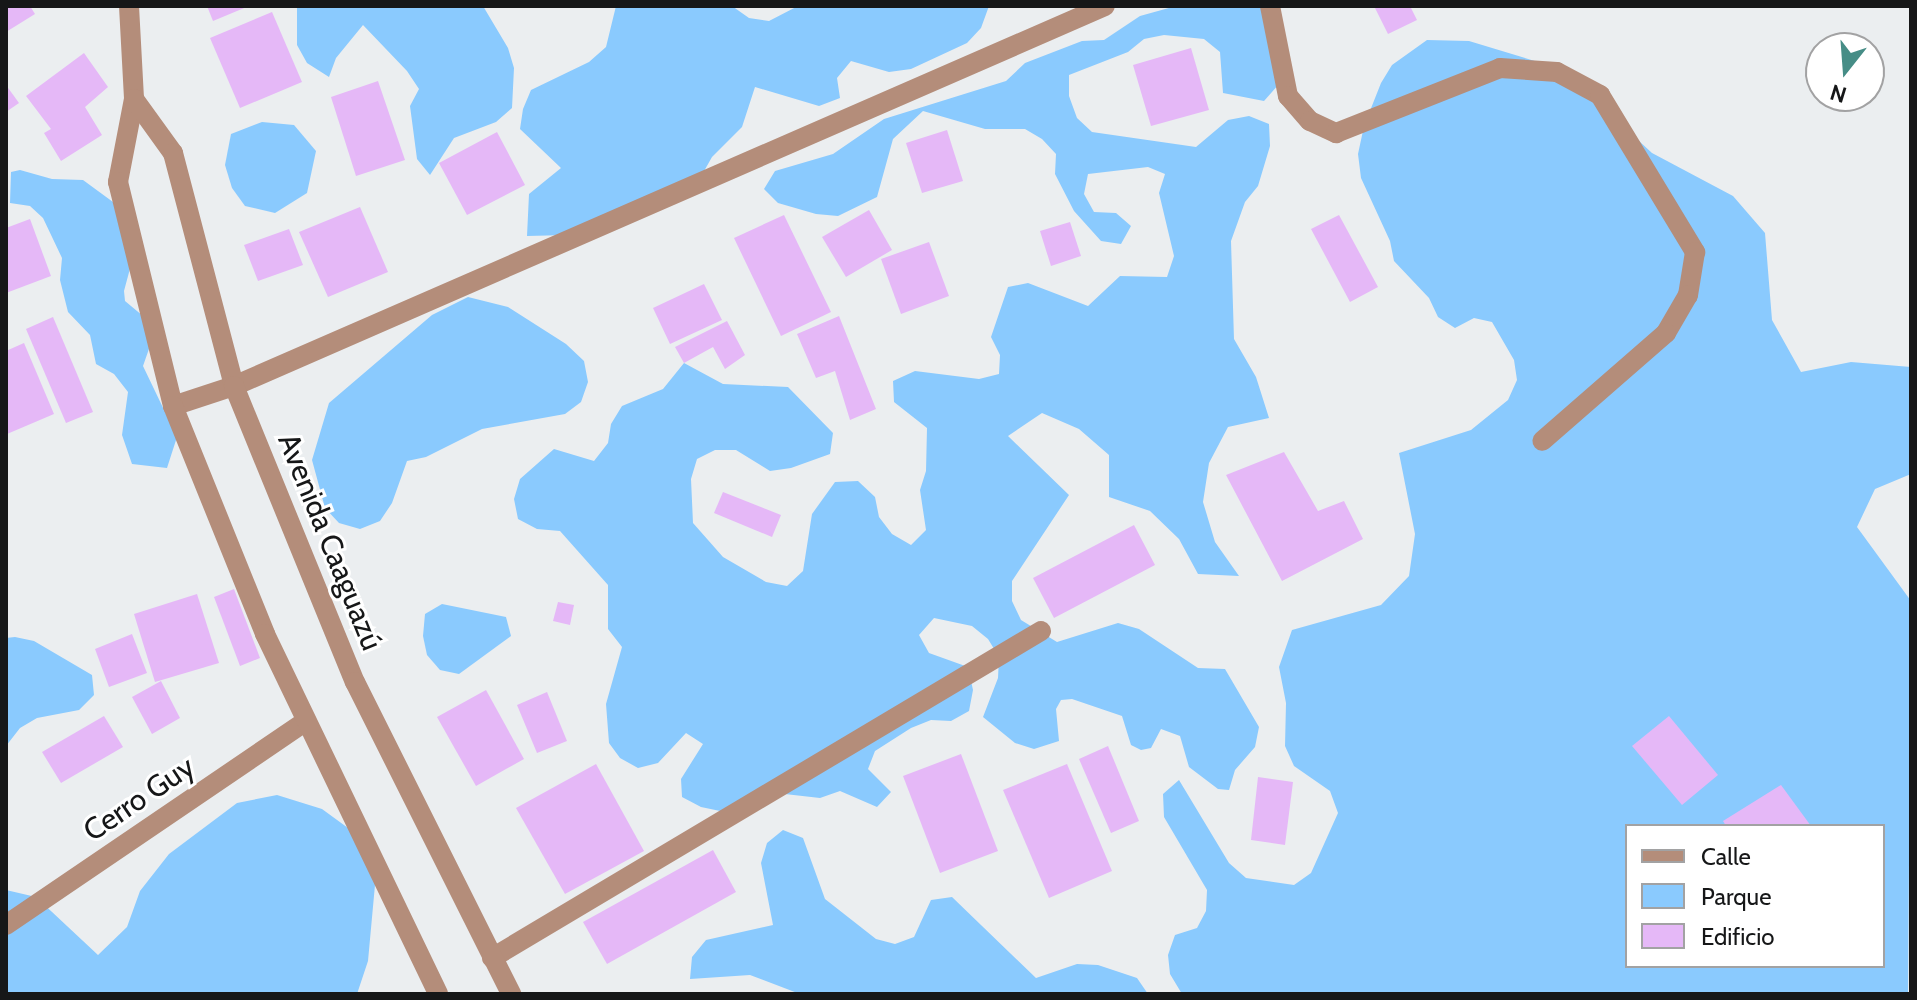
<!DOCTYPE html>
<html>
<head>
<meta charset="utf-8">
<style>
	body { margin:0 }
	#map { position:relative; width:1917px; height:1000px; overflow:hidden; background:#ebeef0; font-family:Cabin,sans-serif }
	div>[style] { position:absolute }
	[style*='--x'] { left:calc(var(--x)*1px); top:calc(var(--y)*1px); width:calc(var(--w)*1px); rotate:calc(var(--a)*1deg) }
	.green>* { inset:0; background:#8acafe }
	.building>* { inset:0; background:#e5b8f7 }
	.service>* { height:20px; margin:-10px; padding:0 10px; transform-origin:10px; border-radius:10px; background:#b48d7a }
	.minor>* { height:20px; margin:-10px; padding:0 10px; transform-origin:10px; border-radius:10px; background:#b48d7a }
	.tertiary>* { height:20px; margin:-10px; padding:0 10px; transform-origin:10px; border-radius:10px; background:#b48d7a }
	span { translate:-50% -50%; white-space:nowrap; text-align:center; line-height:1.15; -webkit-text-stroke:6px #fff; paint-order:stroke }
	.street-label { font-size:30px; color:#161718 }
	.frame { position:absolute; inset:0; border:8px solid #161718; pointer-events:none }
	.legend { position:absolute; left:1625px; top:824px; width:260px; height:144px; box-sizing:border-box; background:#fff; border:2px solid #a2a2a3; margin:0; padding:10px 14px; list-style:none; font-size:24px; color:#161718 }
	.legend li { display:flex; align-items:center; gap:16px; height:40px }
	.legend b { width:40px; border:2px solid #a2a2a3 }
	.north { position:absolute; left:1805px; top:32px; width:80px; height:80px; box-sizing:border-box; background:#fff; border:2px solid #a2a2a3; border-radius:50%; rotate:197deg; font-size:22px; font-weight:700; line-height:32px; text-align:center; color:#161718 }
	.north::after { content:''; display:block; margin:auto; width:28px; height:36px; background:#468d86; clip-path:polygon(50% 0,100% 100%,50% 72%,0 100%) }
</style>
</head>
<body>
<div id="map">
	<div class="green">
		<i style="clip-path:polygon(297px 6px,483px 6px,508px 48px,514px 68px,512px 108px,496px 122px,454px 138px,430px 175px,417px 159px,410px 106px,419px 89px,407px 71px,363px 25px,336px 58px,329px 77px,307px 63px,297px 45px)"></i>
		<i style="clip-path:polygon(616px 6px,732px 6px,749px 18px,769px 21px,798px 6px,989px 6px,981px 28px,967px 43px,911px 69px,889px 72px,851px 61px,837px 78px,840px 98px,819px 106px,755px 87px,742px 127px,712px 157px,699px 180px,567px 235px,527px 236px,529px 194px,561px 168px,520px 129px,523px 109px,531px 90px,589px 62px,606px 47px)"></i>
		<i style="clip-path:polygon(1176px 6px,1262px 6px,1279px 84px,1264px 101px,1223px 93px,1220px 52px,1204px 39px,1164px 35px,1144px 39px,1128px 52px,1069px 75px,1069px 96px,1077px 118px,1092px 132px,1196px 147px,1228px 120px,1249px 116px,1269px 124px,1270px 146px,1258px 186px,1245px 202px,1231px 241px,1234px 339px,1256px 377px,1269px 418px,1228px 427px,1209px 463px,1203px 502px,1215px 542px,1239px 576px,1198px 574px,1179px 539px,1150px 511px,1109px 497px,1109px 455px,1079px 429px,1042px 413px,1008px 436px,1069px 495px,1012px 581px,1012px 601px,1021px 620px,1057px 642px,1118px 623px,1139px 629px,1198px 668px,1225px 669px,1259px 727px,1255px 747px,1235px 770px,1229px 790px,1218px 789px,1189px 767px,1180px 736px,1161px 729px,1151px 748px,1141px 750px,1131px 745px,1122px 716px,1072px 699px,1061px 700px,1056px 709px,1059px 741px,1034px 749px,1015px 743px,983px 717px,998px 678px,999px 657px,988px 639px,972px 626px,934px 618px,919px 635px,929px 653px,968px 667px,973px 690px,969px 711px,951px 721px,931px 720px,911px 728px,875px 751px,868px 769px,891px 792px,877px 807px,840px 791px,820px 798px,776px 793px,744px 816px,701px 807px,682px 797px,681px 779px,703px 744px,686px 733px,658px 763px,638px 768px,620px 758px,609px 743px,606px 704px,622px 647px,608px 629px,608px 585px,560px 531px,537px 529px,518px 519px,514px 499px,520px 479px,554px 449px,594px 461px,608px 443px,611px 424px,622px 406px,663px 389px,684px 363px,723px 384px,788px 387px,833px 433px,830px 454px,791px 468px,770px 471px,736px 450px,715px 450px,697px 459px,691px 479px,693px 523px,723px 557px,766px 582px,787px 586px,803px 571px,812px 514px,835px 482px,858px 481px,875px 497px,879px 517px,892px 534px,911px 545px,926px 530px,920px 490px,926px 471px,927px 428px,894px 402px,893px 381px,915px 371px,979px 379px,999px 374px,1000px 355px,991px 337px,1008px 287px,1028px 283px,1088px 306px,1120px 276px,1167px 277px,1174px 256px,1159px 193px,1165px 174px,1148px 167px,1088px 174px,1084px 194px,1094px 212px,1116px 213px,1131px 226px,1121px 244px,1101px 241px,1074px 211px,1055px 174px,1056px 154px,1042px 139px,1025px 129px,985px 129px,923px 111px,893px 139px,877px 197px,838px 216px,816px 214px,778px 203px,764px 189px,775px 171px,833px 154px,884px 119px,1006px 81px,1025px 63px,1082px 41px,1104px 40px,1140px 16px)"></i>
		<i style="clip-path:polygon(evenodd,1427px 40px,1469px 41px,1561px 69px,1652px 153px,1733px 196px,1765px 233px,1772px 320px,1801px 372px,1851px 362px,1911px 367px,1911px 474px,1875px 489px,1857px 527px,1911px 601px,1908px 994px,1182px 994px,1170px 974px,1168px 955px,1175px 935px,1197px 928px,1206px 911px,1207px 890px,1164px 817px,1163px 794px,1179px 780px,1229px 863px,1246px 878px,1294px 885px,1311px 873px,1338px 813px,1330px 791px,1294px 766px,1285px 746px,1286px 703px,1279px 667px,1292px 630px,1381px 605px,1409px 576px,1415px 534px,1399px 453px,1471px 430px,1508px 400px,1517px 380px,1514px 360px,1492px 322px,1474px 318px,1455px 328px,1438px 317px,1429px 298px,1394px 261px,1390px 241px,1361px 178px,1358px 154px,1364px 126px,1381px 83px,1392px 65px,1427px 40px,1627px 826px,1883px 826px,1883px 966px,1627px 966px,1627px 826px)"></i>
		<i style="clip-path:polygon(262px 122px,294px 125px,316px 151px,307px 193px,275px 213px,245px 206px,232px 188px,225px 165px,231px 134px)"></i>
		<i style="clip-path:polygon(20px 170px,52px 179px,83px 180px,113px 202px,135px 250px,124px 291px,125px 301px,143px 316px,150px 346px,143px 366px,177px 437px,167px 468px,132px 464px,122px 435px,128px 392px,114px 374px,96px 364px,90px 335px,68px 312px,60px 280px,62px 258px,43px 218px,30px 206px,10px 203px,11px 172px)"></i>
		<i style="clip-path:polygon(468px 297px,508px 307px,566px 344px,584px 361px,588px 382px,581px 402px,565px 414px,482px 429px,426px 457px,407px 461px,392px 503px,380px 521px,360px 529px,339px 523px,325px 508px,312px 460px,329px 403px,432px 315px)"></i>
		<i style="clip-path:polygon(442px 604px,506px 617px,511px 636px,459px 674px,440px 670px,427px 655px,423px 636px,425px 614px)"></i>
		<i style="clip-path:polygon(15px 637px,34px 641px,92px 675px,94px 695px,79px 710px,37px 718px,20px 728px,6px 746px,6px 638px)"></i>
		<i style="clip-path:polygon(277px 795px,322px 809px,359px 836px,376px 874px,368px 961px,357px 994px,6px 994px,6px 890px,36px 897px,98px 955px,127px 927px,140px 891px,169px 854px,237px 803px)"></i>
		<i style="clip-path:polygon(783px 830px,803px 838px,825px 899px,876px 939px,895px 944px,914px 937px,931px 900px,952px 897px,1036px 978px,1077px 964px,1098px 965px,1137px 978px,1148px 994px,800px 994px,750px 975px,690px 979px,692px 957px,706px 940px,773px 925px,761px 863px,767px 843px)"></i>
	</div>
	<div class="building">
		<i style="clip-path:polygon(6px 6px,30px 6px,35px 14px,6px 32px)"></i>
		<i style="clip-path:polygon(207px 6px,249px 6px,213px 21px)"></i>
		<i style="clip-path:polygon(1374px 6px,1410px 6px,1417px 20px,1388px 34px)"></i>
		<i style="clip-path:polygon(272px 12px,302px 82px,240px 108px,210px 38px)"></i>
		<i style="clip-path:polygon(1191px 48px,1209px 110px,1151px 126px,1133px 65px)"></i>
		<i style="clip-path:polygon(84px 53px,108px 87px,85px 107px,102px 135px,61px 161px,44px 133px,51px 129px,26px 96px)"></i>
		<i style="clip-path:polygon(378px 81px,405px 160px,356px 176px,331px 97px)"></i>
		<i style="clip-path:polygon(6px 85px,19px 103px,6px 112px)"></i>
		<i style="clip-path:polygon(947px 130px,963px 181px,922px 193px,906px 143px)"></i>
		<i style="clip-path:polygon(497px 132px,525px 185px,467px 215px,439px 163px)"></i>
		<i style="clip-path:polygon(360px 207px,388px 272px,328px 297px,299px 232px)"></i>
		<i style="clip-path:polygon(869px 210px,892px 250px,846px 277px,822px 237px)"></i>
		<i style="clip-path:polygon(784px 215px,831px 312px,781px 336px,734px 238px)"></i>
		<i style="clip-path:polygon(1339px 215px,1378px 287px,1350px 302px,1311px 229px)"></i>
		<i style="clip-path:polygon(30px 219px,51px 276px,6px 293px,6px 228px)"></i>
		<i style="clip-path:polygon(1070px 222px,1081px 256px,1051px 266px,1040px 231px)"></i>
		<i style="clip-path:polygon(289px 229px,303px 265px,258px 281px,244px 245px)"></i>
		<i style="clip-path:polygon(929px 242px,949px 296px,901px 314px,881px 259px)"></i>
		<i style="clip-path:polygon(704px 284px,722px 320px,670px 344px,653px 308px)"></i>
		<i style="clip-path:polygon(839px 316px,876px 409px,850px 420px,835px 371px,816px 378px,797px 334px)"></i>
		<i style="clip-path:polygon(53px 317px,93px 412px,66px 423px,26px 329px)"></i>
		<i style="clip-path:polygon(727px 321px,745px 355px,725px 369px,713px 347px,684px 363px,675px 347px)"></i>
		<i style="clip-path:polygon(24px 343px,54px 414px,7px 434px,6px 351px)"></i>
		<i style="clip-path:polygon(1284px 452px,1318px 511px,1344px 501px,1363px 539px,1282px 581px,1226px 475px)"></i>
		<i style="clip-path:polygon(723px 492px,781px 515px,772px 537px,714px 513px)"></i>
		<i style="clip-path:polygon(1134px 525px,1155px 565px,1054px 618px,1033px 578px)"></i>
		<i style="clip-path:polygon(234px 589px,260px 658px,240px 666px,214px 597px)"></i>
		<i style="clip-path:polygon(197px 594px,219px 663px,155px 682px,134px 614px)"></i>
		<i style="clip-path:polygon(558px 602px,574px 605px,570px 625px,553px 621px)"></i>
		<i style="clip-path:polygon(132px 634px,147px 673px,109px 687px,95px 649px)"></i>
		<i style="clip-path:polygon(161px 681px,180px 718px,152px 734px,132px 697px)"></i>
		<i style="clip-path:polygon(486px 690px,524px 759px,476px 786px,437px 717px)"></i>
		<i style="clip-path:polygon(547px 692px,567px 741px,537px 753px,517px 705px)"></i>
		<i style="clip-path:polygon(104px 716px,123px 747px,61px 783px,42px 752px)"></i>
		<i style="clip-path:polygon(1669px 716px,1718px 775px,1682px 805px,1632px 746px)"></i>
		<i style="clip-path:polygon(1108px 746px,1139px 821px,1111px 833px,1079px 759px)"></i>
		<i style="clip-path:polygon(961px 754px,998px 851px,940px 873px,903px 776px)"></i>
		<i style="clip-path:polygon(596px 764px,644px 851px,565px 894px,516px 808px)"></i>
		<i style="clip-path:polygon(1067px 764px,1112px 871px,1049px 898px,1003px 790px)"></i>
		<i style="clip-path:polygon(1258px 777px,1293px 782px,1285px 845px,1251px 840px)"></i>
		<i style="clip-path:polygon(1781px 785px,1811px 826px,1726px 826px,1723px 821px)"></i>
		<i style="clip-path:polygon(713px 850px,736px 892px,607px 964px,583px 922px)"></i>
	</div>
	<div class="service">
		<i style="--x:492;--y:958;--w:639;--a:-30.78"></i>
	</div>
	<div class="minor">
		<i style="--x:1270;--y:6;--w:92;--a:78.7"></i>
		<i style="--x:1288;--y:96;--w:33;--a:49"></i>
		<i style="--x:1310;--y:121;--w:29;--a:25"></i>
		<i style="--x:1336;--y:133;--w:176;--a:-21.6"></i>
		<i style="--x:1500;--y:68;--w:57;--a:4"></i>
		<i style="--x:1557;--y:72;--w:49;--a:28.1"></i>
		<i style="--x:1600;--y:95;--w:184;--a:58.8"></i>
		<i style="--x:1695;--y:252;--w:44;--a:99.2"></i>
		<i style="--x:1688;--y:295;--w:44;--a:120.1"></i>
		<i style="--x:1666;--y:333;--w:164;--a:138.9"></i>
		<i style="--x:173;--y:406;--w:64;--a:-18.2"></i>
		<i style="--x:234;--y:386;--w:950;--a:-23.57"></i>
		<i style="--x:6;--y:925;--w:361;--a:-34.2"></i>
	</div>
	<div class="tertiary">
		<i style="--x:129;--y:6;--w:93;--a:86.9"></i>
		<i style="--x:134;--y:99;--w:85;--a:100.9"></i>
		<i style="--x:118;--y:182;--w:231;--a:76.2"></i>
		<i style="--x:173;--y:406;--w:246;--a:68"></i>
		<i style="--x:265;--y:634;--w:399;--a:64.3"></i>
		<i style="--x:134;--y:99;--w:67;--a:54.2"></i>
		<i style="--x:173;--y:153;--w:241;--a:75.3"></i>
		<i style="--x:234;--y:386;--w:320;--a:67.8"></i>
		<i style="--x:355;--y:682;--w:349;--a:63.4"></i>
	</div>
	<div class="street-label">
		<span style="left:330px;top:542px;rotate:68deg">Avenida Caaguazú</span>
		<span style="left:139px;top:799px;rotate:-34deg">Cerro Guy</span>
	</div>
	<div class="frame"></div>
	<ul class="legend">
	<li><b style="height:10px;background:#b48d7a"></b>Calle</li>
	<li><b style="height:22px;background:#8acafe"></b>Parque</li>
	<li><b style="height:22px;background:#e5b8f7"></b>Edificio</li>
	</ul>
	<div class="north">N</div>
</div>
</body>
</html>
